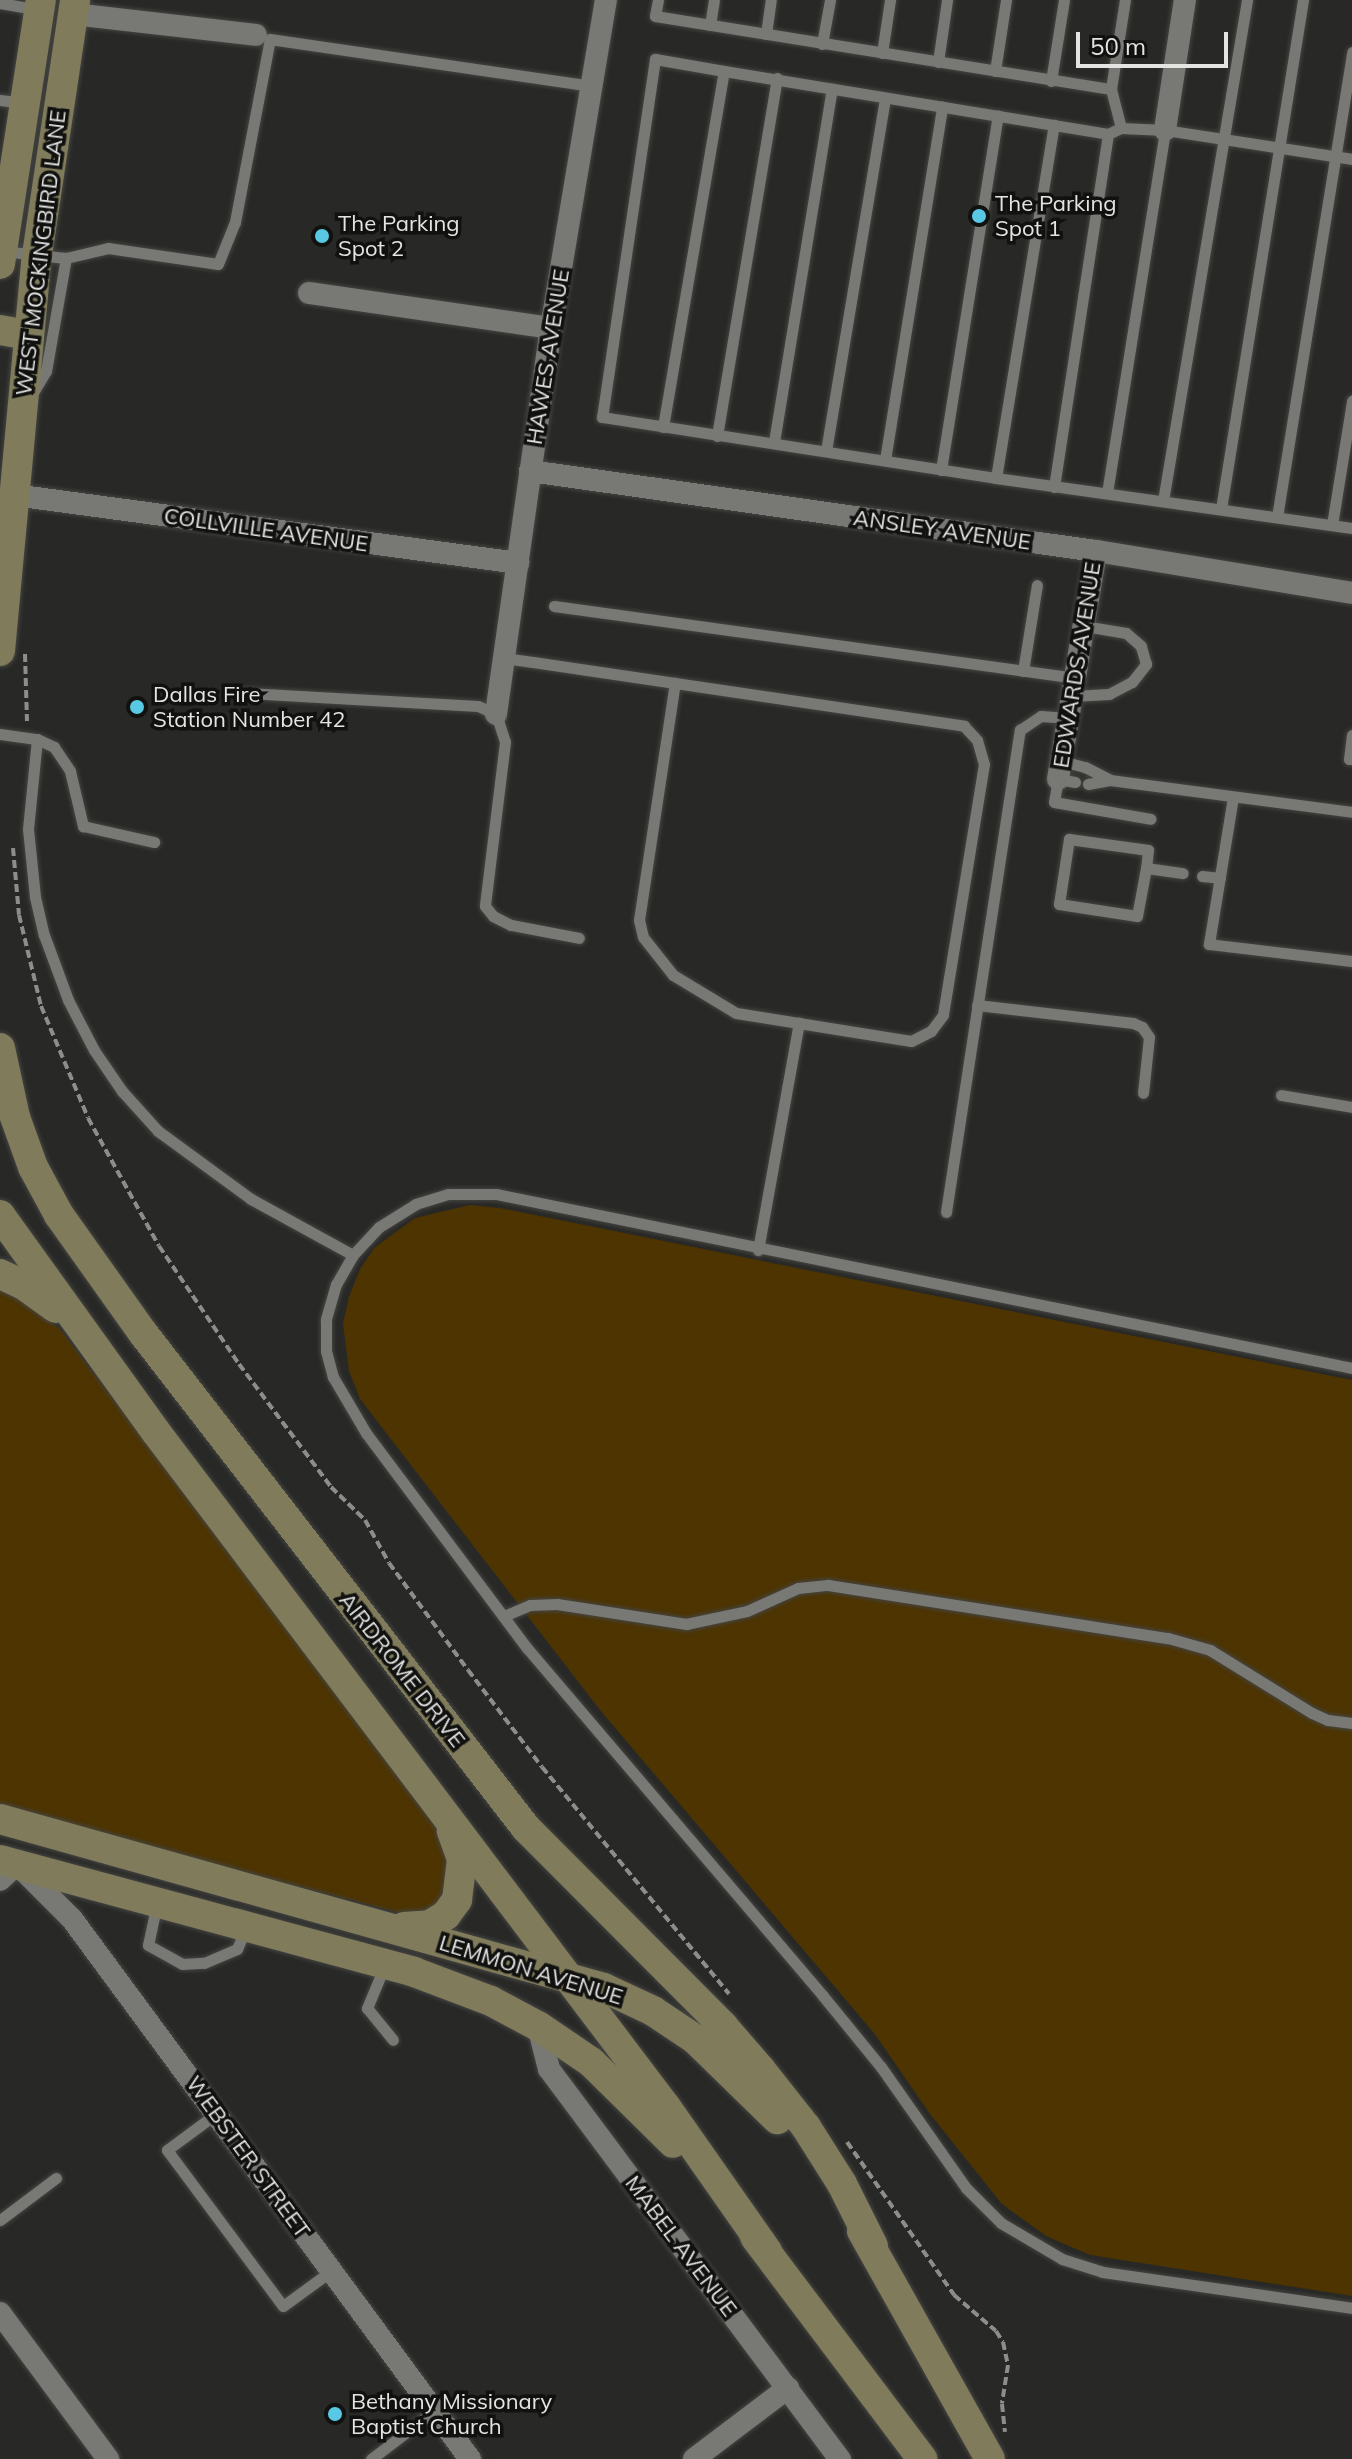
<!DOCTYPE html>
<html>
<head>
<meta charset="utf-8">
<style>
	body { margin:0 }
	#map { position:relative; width:1352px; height:2459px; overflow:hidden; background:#282926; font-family:Mulish,sans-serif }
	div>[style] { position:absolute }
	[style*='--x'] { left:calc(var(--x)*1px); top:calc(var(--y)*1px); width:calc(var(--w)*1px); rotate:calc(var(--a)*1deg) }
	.green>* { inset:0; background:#4d3400 }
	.path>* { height:4px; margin-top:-2px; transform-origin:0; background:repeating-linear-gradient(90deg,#8d8e8c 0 8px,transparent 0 12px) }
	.roads { filter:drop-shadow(0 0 2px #444442) drop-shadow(0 0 2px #444442) }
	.service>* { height:11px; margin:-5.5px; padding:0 5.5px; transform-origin:5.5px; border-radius:5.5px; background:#787975 }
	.minor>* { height:22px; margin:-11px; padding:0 11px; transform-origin:11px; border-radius:11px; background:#787975 }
	.secondary>* { height:30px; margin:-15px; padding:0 15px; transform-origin:15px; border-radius:15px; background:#807b5b }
	.dots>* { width:22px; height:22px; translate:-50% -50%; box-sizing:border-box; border:4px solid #111110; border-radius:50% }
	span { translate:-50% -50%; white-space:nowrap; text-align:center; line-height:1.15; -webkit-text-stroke:7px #111110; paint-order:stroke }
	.poi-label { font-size:22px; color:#e4e5e3 }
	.left { translate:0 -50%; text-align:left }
	.street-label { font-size:22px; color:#e4e5e3 }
	.scale { position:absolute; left:1076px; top:32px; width:152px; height:36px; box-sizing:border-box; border:4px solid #e4e5e3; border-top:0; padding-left:10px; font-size:24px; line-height:28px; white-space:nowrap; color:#e4e5e3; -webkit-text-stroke:6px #111110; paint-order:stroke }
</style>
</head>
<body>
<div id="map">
	<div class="green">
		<i style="clip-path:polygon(470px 1205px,500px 1208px,1352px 1380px,1352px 2296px,1090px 2255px,1046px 2236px,1002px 2204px,930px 2114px,874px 2033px,600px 1710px,360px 1399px,349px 1371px,343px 1324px,349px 1297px,360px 1269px,374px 1248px,415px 1218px)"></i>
		<i style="clip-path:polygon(0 1289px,10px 1292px,60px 1329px,455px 1853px,444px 1899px,424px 1912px,397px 1912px,0 1808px)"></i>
	</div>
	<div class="path">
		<i style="--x:25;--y:654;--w:67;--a:88.3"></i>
		<i style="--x:13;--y:848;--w:67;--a:84.9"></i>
		<i style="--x:19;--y:915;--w:94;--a:76.4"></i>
		<i style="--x:41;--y:1006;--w:121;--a:67.2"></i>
		<i style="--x:88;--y:1118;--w:146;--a:61"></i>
		<i style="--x:159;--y:1246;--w:143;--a:55.9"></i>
		<i style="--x:239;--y:1364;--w:154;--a:53.2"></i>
		<i style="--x:331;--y:1487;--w:47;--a:44.1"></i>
		<i style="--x:365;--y:1520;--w:49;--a:60.8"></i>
		<i style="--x:389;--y:1563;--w:133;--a:53.6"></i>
		<i style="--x:468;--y:1670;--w:122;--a:52.7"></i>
		<i style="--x:542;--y:1767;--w:294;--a:50.5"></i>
		<i style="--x:847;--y:2142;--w:187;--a:55"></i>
		<i style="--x:954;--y:2295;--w:55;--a:40.6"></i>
		<i style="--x:996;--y:2331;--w:13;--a:58"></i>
		<i style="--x:1003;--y:2342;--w:24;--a:78"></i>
		<i style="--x:1008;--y:2365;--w:39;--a:99"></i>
		<i style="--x:1002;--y:2404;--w:28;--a:84"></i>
	</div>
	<div class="roads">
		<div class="service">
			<i style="--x:658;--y:0;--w:16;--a:101"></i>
			<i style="--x:655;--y:16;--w:462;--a:9.1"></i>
			<i style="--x:0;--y:3;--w:40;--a:10"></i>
			<i style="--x:710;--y:25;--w:25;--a:-81"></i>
			<i style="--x:766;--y:34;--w:34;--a:-82"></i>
			<i style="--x:822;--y:44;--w:45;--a:-79.7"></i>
			<i style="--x:882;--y:53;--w:54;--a:-81.4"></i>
			<i style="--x:938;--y:62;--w:63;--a:-81.7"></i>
			<i style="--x:724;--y:71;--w:70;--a:-170.1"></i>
			<i style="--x:655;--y:59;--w:362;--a:98.4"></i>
			<i style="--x:602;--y:417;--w:399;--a:8.8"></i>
			<i style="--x:996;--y:478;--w:359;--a:8"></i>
			<i style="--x:995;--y:71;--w:72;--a:-81.2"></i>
			<i style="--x:1051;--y:81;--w:82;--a:-80.9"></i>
			<i style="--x:0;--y:100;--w:25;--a:7"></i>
			<i style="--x:1121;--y:128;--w:40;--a:-104.4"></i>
			<i style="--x:1111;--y:89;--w:90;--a:-81.1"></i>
			<i style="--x:2;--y:251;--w:64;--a:6.2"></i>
			<i style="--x:66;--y:258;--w:43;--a:-13.4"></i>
			<i style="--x:108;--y:248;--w:111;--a:8.3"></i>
			<i style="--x:218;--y:264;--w:45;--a:-68"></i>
			<i style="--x:235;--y:222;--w:186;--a:-79.2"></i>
			<i style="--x:270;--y:39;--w:325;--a:8.3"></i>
			<i style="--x:34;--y:391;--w:23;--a:-59"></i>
			<i style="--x:46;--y:371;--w:115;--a:-80"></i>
			<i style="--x:663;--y:427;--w:361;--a:-80.3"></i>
			<i style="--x:724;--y:71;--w:389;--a:9.3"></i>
			<i style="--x:1108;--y:134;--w:14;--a:-25"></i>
			<i style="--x:1121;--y:128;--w:44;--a:2.6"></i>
			<i style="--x:1165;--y:130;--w:189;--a:8.8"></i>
			<i style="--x:717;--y:436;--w:363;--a:-80.5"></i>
			<i style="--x:774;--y:442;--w:358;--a:-80.7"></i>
			<i style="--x:826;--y:451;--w:358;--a:-80.5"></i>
			<i style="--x:885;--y:460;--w:358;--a:-80.8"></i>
			<i style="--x:941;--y:470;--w:359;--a:-80.9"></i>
			<i style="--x:996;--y:478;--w:358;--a:-80.7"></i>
			<i style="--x:1054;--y:487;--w:357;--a:-81.3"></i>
			<i style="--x:1107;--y:493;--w:368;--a:-80.9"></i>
			<i style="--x:1163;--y:501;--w:508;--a:-80.48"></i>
			<i style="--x:1221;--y:509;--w:516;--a:-80.85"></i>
			<i style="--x:1277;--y:517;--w:471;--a:-80.8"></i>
			<i style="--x:1332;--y:525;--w:126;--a:-80.8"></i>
			<i style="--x:554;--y:606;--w:527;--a:7.85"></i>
			<i style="--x:504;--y:658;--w:29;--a:8"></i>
			<i style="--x:533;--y:662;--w:436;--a:8.4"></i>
			<i style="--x:964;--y:726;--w:19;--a:47"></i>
			<i style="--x:977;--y:740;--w:25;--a:74"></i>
			<i style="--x:984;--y:764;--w:254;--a:99.3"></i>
			<i style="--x:943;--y:1015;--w:20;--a:127"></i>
			<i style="--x:931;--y:1031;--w:22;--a:153"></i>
			<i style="--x:911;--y:1041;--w:177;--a:-170.9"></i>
			<i style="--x:736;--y:1013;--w:74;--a:-148.9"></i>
			<i style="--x:673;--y:975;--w:48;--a:-128.3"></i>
			<i style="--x:643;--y:937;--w:17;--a:-103"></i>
			<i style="--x:639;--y:920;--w:240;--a:-81.4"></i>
			<i style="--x:1023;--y:671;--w:87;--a:-80.8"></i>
			<i style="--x:247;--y:693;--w:231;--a:3.2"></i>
			<i style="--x:478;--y:706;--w:20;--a:24"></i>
			<i style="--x:496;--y:714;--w:29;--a:72"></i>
			<i style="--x:505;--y:742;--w:165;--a:97"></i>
			<i style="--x:485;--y:906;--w:13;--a:51"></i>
			<i style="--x:493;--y:916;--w:20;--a:27"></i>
			<i style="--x:511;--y:925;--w:69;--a:10.8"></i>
			<i style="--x:1073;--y:696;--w:36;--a:-3"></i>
			<i style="--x:1109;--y:694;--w:26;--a:-28"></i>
			<i style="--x:1132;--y:682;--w:23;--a:-52"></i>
			<i style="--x:1146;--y:664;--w:19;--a:-106"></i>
			<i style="--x:1141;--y:646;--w:20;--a:-139"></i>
			<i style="--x:1126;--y:633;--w:43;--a:-170.5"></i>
			<i style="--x:0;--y:734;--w:37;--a:8"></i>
			<i style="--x:37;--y:739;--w:19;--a:25"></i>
			<i style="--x:54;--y:747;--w:29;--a:56"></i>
			<i style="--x:70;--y:771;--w:57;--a:76.7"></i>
			<i style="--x:83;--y:826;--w:73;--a:12.7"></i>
			<i style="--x:1352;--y:735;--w:24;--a:97"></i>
			<i style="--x:1349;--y:759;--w:3;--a:0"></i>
			<i style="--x:37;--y:739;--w:90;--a:95.7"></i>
			<i style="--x:28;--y:829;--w:68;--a:84.1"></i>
			<i style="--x:35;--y:897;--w:39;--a:77"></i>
			<i style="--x:44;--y:935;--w:69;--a:69.7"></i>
			<i style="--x:68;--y:1000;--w:56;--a:62.5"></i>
			<i style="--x:94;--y:1050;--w:50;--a:55.7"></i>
			<i style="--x:122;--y:1091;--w:54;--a:48"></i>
			<i style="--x:158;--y:1131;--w:115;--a:36.2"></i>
			<i style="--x:251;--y:1199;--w:116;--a:28.8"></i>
			<i style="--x:1062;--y:761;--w:24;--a:15"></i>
			<i style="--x:1085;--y:767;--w:28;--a:27"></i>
			<i style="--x:1075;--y:782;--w:17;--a:-170"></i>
			<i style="--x:1058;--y:779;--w:23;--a:100"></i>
			<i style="--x:1054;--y:802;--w:98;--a:9.9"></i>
			<i style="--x:1088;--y:784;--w:22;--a:-10"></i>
			<i style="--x:1110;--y:780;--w:244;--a:7.5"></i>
			<i style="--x:1233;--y:797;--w:149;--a:99.3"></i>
			<i style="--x:1209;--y:944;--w:144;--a:6.8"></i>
			<i style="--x:1146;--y:868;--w:49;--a:100.6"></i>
			<i style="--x:1137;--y:916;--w:79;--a:-171.3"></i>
			<i style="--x:1059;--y:904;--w:66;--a:-81.3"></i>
			<i style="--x:1069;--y:839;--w:80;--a:7.9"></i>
			<i style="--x:1148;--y:850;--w:18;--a:96"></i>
			<i style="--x:1146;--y:868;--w:37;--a:8"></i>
			<i style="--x:1202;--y:876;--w:18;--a:6"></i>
			<i style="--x:977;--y:1005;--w:157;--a:6.6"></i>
			<i style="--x:1133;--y:1023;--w:10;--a:24"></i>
			<i style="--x:1142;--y:1027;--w:12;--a:55"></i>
			<i style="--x:1149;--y:1037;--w:56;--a:96.1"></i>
			<i style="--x:1281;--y:1095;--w:72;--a:9.6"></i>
			<i style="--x:946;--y:1212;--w:488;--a:-81.3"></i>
			<i style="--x:1020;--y:730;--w:25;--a:-34"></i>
			<i style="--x:1041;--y:716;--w:28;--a:4"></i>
			<i style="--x:758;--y:1250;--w:231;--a:-79.8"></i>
			<i style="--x:1352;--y:1368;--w:874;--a:-168.51"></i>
			<i style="--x:496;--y:1194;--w:48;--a:180"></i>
			<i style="--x:448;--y:1194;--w:34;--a:163"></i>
			<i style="--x:416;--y:1204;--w:44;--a:148.1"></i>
			<i style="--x:379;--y:1227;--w:38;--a:133"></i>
			<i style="--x:353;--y:1255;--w:34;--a:120"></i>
			<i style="--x:336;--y:1284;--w:37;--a:106"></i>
			<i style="--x:326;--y:1320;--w:31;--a:90"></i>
			<i style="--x:326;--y:1351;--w:27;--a:75"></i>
			<i style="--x:333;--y:1377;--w:65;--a:59.5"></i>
			<i style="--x:366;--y:1433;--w:269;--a:53.2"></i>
			<i style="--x:527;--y:1648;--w:457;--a:49.6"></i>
			<i style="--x:823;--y:1996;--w:92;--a:50.8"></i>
			<i style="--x:881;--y:2067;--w:148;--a:54.9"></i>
			<i style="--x:966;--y:2188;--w:49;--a:45"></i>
			<i style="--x:1001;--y:2223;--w:71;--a:30.5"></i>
			<i style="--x:1062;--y:2259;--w:43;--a:17.6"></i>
			<i style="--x:1103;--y:2272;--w:252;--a:8.2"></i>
			<i style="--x:504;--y:1616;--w:28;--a:-23"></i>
			<i style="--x:530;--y:1605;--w:27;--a:-2"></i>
			<i style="--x:557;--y:1604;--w:131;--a:8.8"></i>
			<i style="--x:686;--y:1624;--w:62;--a:-12"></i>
			<i style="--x:747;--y:1611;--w:56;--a:-24.3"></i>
			<i style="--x:798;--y:1588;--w:30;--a:-6"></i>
			<i style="--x:828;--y:1585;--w:344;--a:8.9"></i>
			<i style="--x:1168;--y:1638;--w:44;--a:15.9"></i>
			<i style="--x:1210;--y:1650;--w:120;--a:31.7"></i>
			<i style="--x:1312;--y:1713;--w:17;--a:24"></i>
			<i style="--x:1328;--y:1720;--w:24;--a:7"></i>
			<i style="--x:157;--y:1903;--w:43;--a:102.1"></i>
			<i style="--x:148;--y:1945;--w:39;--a:29"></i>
			<i style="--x:182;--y:1964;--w:22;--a:-3"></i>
			<i style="--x:204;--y:1963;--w:36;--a:-23"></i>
			<i style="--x:237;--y:1949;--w:23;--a:-67"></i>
			<i style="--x:385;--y:1965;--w:47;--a:112.7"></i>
			<i style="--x:367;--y:2008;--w:41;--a:50.9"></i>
			<i style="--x:217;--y:2113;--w:62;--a:143.5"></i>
			<i style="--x:167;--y:2150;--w:194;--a:53.4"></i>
			<i style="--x:283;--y:2306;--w:59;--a:-36.1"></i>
			<i style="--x:0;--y:2220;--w:70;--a:-36.9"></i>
			<i style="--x:371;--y:2459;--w:79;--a:-37.3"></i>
		</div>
		<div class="minor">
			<i style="--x:73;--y:14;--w:184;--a:6.5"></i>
			<i style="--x:1165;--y:130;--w:132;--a:-81.3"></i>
			<i style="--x:309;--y:293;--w:245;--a:8.2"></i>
			<i style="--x:530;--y:471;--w:572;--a:8.05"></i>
			<i style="--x:1096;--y:551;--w:259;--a:9.3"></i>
			<i style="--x:14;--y:495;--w:509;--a:7.68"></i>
			<i style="--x:496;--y:714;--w:390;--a:-81.9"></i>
			<i style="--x:551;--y:328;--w:333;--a:-80.5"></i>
			<i style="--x:1058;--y:779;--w:231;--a:-80.5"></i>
			<i style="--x:0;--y:1880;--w:23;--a:-43"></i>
			<i style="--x:17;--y:1864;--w:78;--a:45"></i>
			<i style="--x:72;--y:1919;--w:671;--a:53.61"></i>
			<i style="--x:538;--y:2026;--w:44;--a:75.7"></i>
			<i style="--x:549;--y:2069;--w:487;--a:53.3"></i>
			<i style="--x:0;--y:2313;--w:182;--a:53.5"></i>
			<i style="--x:694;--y:2459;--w:118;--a:-37.1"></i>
		</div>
		<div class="secondary">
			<i style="--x:0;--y:264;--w:267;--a:-81.2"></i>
			<i style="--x:0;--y:330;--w:29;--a:10"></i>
			<i style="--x:0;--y:651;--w:398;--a:-84.7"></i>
			<i style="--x:37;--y:255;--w:258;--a:-81.5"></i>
			<i style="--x:0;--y:1048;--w:71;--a:77.7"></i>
			<i style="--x:15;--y:1117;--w:53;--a:70.2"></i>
			<i style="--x:33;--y:1167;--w:55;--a:61.6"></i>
			<i style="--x:59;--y:1215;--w:145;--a:54.6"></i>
			<i style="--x:143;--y:1333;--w:626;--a:52.27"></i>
			<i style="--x:526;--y:1828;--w:279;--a:45.1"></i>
			<i style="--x:723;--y:2026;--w:58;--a:49.2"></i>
			<i style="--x:761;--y:2070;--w:73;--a:51.7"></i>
			<i style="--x:806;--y:2127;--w:67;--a:57.7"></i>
			<i style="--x:842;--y:2184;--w:69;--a:63.4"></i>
			<i style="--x:0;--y:1215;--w:267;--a:54.3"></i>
			<i style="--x:156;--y:1432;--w:846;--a:52.93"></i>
			<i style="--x:666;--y:2107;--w:176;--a:55"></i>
			<i style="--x:0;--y:1274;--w:26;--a:25"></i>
			<i style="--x:24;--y:1285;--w:39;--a:36"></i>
			<i style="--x:0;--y:1819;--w:627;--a:15.63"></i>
			<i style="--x:604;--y:1988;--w:54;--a:25.1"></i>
			<i style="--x:653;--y:2011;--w:50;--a:33.7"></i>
			<i style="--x:695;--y:2039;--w:115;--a:44.3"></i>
			<i style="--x:0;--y:1860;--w:429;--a:15.1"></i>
			<i style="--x:414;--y:1972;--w:82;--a:20.6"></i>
			<i style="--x:491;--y:2001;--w:53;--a:28"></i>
			<i style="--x:538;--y:2026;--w:64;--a:34.2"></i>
			<i style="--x:591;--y:2062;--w:115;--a:44.6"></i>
			<i style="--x:404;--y:1927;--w:26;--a:-4"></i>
			<i style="--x:430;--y:1925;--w:19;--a:-32"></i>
			<i style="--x:446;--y:1915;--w:19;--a:-54"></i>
			<i style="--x:457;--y:1900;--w:41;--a:-83"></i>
			<i style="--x:462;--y:1859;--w:30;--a:-110"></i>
			<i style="--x:862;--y:2231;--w:261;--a:60.7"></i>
			<i style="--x:755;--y:2237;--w:278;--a:53"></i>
		</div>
	</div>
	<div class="dots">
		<i style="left:979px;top:216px;background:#59c8e4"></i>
		<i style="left:322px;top:236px;background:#59c8e4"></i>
		<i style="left:137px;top:707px;background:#59c8e4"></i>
		<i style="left:335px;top:2414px;background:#59c8e4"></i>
	</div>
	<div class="poi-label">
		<span class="left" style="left:995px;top:216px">The Parking<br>Spot 1</span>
		<span class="left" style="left:338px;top:236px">The Parking<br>Spot 2</span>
		<span class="left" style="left:153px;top:707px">Dallas Fire<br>Station Number 42</span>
		<span class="left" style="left:351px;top:2414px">Bethany Missionary<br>Baptist Church</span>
	</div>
	<div class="street-label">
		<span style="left:41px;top:253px;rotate:-83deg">WEST MOCKINGBIRD LANE</span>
		<span style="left:548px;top:357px;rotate:-81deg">HAWES AVENUE</span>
		<span style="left:266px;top:530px;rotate:8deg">COLLVILLE AVENUE</span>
		<span style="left:942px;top:530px;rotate:8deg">ANSLEY AVENUE</span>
		<span style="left:1077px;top:665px;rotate:-81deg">EDWARDS AVENUE</span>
		<span style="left:402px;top:1670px;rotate:52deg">AIRDROME DRIVE</span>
		<span style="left:531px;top:1970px;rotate:17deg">LEMMON AVENUE</span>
		<span style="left:248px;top:2157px;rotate:54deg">WEBSTER STREET</span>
		<span style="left:681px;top:2246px;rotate:53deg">MABEL AVENUE</span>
	</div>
	<div class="scale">50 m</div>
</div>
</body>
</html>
